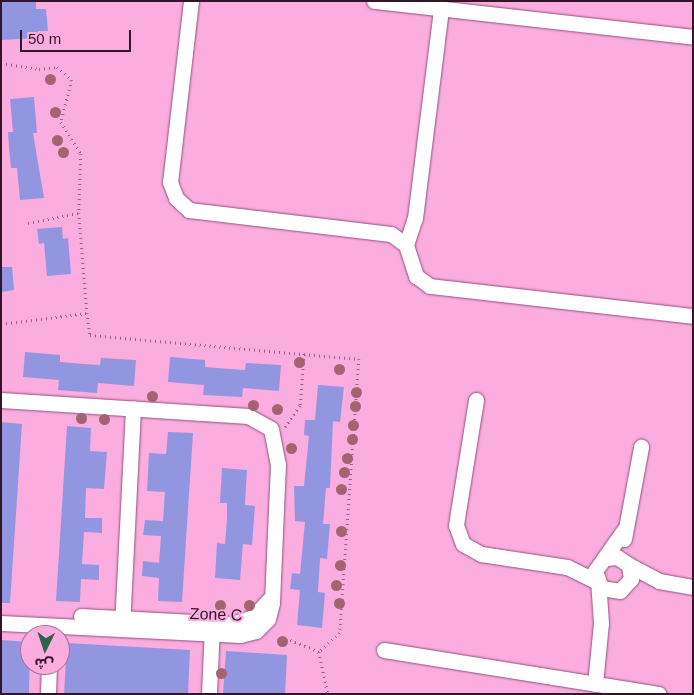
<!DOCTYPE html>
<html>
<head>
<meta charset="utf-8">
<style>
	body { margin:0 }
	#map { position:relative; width:694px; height:695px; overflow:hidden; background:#fbaddf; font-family:Arial,"Noto Sans Arabic",sans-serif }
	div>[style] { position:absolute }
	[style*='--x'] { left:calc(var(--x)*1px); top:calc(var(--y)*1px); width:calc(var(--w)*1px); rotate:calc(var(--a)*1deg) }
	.building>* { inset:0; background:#9296e1 }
	.path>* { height:2.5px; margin-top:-1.25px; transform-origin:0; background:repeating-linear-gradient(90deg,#986285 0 1px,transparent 0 5px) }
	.roads { filter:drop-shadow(0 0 1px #944f7d) drop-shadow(0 0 1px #944f7d) }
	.street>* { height:15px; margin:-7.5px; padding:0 7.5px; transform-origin:7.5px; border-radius:7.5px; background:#fff }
	.trees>* { width:11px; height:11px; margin:-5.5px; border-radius:50%; background:#a4646f }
	span { translate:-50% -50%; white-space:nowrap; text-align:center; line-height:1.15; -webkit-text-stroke:4px #fbaddf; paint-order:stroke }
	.street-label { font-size:16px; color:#321529 }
	.frame { position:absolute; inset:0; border:2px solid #321529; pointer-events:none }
	.north { position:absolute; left:20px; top:625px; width:50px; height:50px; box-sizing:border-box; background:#fbaddf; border:1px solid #ab7096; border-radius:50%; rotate:184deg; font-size:14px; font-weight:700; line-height:20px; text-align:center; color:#321529 }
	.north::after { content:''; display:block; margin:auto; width:18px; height:22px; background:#2d6349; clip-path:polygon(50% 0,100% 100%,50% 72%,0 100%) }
	.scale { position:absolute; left:20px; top:30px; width:111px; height:22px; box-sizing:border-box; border:2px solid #321529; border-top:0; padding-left:6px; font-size:15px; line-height:18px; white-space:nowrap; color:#321529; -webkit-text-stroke:4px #fbaddf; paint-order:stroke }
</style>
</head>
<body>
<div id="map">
	<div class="building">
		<i style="clip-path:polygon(1px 1px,36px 1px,36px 9px,46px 9px,48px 31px,38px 31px,38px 38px,1px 40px)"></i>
		<i style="clip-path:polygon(34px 97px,37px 133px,33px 133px,44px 198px,20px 200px,17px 168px,11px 168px,9px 148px,8px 132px,13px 132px,10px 99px)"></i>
		<i style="clip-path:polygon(62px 227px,63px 239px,68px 238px,71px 274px,47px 276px,44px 243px,39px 244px,37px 229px)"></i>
		<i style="clip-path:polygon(1px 267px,12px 267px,14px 290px,1px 292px)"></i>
		<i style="clip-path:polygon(25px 352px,60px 355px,60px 362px,84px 364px,100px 365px,101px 358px,136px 360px,134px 386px,98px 383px,97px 393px,58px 390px,59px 380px,23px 377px)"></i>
		<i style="clip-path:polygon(170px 357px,205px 360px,205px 367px,229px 369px,245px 370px,246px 363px,281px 365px,279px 391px,243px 388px,242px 397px,203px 395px,204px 385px,168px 382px)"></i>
		<i style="clip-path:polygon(318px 385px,344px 387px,340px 422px,333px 421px,330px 488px,326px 488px,323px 524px,330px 524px,327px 559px,320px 558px,318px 592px,325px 593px,322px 628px,297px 625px,300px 590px,290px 589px,292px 573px,300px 574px,305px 522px,295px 521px,294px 486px,304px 486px,309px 436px,304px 435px,305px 420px,315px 420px)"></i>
		<i style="clip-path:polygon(1px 422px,22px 424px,10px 603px,1px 603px)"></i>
		<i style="clip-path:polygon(67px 426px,91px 428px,90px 451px,107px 452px,104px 489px,86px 488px,85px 518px,102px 518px,102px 533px,84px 532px,82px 564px,99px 565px,99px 580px,81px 579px,80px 602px,56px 601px)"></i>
		<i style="clip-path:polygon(168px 432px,193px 433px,182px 602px,158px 601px,159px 578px,142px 576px,143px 561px,159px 563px,161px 536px,143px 535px,145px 520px,163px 521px,165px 492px,147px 491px,149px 453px,166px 454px)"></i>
		<i style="clip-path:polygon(222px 468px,247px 470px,245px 505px,255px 506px,252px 545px,243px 544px,240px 580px,215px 578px,217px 543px,225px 544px,227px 520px,227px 503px,220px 503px)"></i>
		<i style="clip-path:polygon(1px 640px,30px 642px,29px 694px,1px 694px)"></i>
		<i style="clip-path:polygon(67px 643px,190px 650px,188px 694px,64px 694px)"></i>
		<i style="clip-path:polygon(226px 651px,287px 655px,285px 694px,223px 694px)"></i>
	</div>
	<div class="path">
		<i style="--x:1;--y:63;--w:38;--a:9"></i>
		<i style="--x:39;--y:69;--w:18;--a:-6"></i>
		<i style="--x:57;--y:67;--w:20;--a:41"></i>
		<i style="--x:72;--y:80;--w:43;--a:104.7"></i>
		<i style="--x:61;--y:122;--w:38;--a:58"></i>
		<i style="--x:81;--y:154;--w:59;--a:91.9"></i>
		<i style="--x:79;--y:213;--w:100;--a:85.4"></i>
		<i style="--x:28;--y:223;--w:51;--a:-11.3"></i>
		<i style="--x:1;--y:324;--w:87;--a:-7.3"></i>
		<i style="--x:87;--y:313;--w:22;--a:82"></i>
		<i style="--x:90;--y:335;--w:270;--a:5.1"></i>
		<i style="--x:359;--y:359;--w:275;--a:94"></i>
		<i style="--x:340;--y:633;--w:28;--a:138"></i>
		<i style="--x:319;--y:652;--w:35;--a:-158"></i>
		<i style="--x:285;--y:427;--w:27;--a:-56"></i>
		<i style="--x:300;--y:405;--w:52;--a:-85.6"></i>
		<i style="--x:319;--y:652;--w:43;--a:77.9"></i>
	</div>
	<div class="roads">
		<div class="street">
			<i style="--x:191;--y:1;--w:182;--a:96.6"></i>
			<i style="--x:170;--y:182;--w:17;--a:69"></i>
			<i style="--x:176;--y:198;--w:18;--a:43"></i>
			<i style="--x:189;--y:210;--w:203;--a:6.8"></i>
			<i style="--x:391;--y:234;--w:19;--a:36"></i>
			<i style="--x:406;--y:245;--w:33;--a:72"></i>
			<i style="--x:416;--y:276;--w:17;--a:36"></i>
			<i style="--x:430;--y:286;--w:265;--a:6.5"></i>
			<i style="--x:374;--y:1;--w:321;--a:6.4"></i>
			<i style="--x:406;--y:245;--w:28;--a:-72"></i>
			<i style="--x:415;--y:218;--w:211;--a:-82.9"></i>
			<i style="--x:1;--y:400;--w:248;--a:3.7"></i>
			<i style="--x:248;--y:416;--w:26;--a:29"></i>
			<i style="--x:271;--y:429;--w:36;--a:79"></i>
			<i style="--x:278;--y:464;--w:139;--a:92.5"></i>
			<i style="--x:272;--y:603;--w:16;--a:104"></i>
			<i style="--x:268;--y:619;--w:17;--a:135"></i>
			<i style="--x:256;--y:631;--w:16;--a:166"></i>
			<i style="--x:240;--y:635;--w:239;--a:-177.1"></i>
			<i style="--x:476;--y:400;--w:127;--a:99.1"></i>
			<i style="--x:456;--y:525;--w:20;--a:70"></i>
			<i style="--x:463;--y:544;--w:21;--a:29"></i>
			<i style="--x:481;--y:554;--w:87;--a:8.6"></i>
			<i style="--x:567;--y:567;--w:32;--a:26"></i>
			<i style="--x:624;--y:539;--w:94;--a:-79.5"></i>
			<i style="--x:606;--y:558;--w:11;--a:-5"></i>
			<i style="--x:617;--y:557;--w:14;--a:34"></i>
			<i style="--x:629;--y:565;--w:14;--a:82"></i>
			<i style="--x:631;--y:579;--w:16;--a:133"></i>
			<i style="--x:620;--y:591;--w:19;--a:-171"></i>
			<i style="--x:601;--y:588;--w:18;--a:-109"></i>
			<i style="--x:595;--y:571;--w:50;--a:-54.7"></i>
			<i style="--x:629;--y:565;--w:34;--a:28"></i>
			<i style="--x:659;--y:581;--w:35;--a:10"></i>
			<i style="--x:81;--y:616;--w:151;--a:3"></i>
			<i style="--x:232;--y:624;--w:22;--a:-18"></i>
			<i style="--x:253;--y:617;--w:25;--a:-47"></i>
			<i style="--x:122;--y:626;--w:218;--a:-87.1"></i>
			<i style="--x:384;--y:650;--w:278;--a:9.1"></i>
			<i style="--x:595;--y:684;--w:61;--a:-84.4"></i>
			<i style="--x:601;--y:623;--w:39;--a:-94"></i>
			<i style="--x:48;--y:694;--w:29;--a:-88"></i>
			<i style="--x:209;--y:694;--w:69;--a:-87.5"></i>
		</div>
	</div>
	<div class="trees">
		<i style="left:50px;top:79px"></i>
		<i style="left:55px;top:112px"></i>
		<i style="left:57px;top:140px"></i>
		<i style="left:63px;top:152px"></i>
		<i style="left:299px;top:362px"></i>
		<i style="left:339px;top:369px"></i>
		<i style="left:356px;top:392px"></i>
		<i style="left:152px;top:396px"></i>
		<i style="left:253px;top:405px"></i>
		<i style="left:355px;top:406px"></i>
		<i style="left:277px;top:409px"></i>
		<i style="left:81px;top:418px"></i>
		<i style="left:104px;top:419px"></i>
		<i style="left:353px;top:425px"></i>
		<i style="left:352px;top:439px"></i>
		<i style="left:291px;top:448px"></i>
		<i style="left:347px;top:458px"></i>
		<i style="left:344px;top:472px"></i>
		<i style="left:341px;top:489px"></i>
		<i style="left:341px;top:531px"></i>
		<i style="left:340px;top:565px"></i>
		<i style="left:336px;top:585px"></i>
		<i style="left:339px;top:603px"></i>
		<i style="left:220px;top:605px"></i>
		<i style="left:249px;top:605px"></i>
		<i style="left:282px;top:641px"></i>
		<i style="left:221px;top:673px"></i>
	</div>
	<div class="street-label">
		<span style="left:216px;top:615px;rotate:2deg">Zone C</span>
	</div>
	<div class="frame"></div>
	<div class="north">ش</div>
	<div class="scale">50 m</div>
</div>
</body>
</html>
